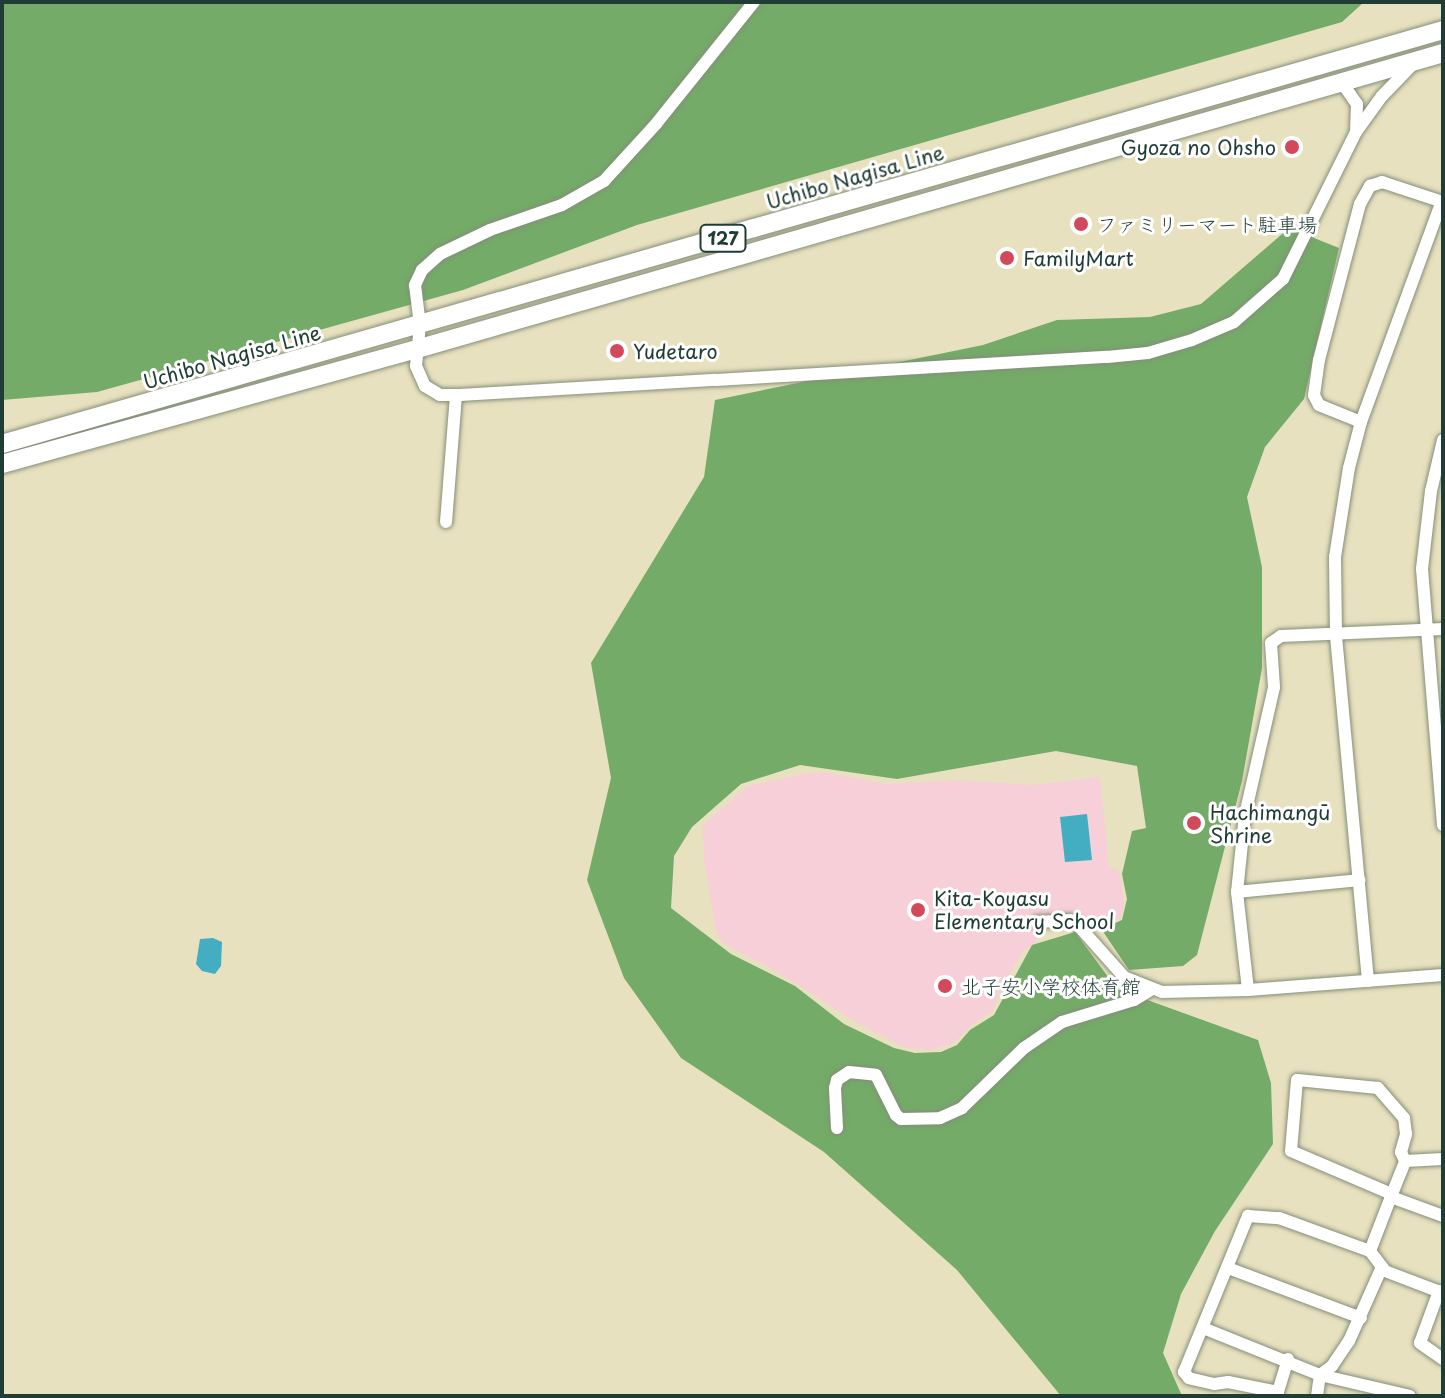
<!DOCTYPE html>
<html>
<head>
<meta charset="utf-8">
<style>
	body { margin:0 }
	#map { position:relative; width:1445px; height:1398px; overflow:hidden; background:#e8e1bf; font-family:"Playpen Sans","Klee One",sans-serif }
	div>[style] { position:absolute }
	[style*='--x'] { left:calc(var(--x)*1px); top:calc(var(--y)*1px); width:calc(var(--w)*1px); rotate:calc(var(--a)*1deg) }
	.built>* { inset:0; background:#f6cfd8 }
	.forest>* { inset:0; background:#74ab68 }
	.water>* { inset:0; background:#43aec2 }
	.roads { filter:drop-shadow(0 0 2px #848f7a) drop-shadow(0 0 2px #848f7a) }
	.minor>* { height:12px; margin:-6px; padding:0 6px; transform-origin:6px; border-radius:6px; background:#fff }
	.highway>* { height:18px; margin:-9px; padding:0 9px; transform-origin:9px; border-radius:9px; background:#fff }
	.dots>* { width:22px; height:22px; translate:-50% -50%; box-sizing:border-box; border:4px solid #fff; border-radius:50% }
	span { translate:-50% -50%; white-space:nowrap; text-align:center; line-height:1.15; -webkit-text-stroke:6px #fff; paint-order:stroke }
	.shield-label span { padding:2px 6px; background:#fff; border:2px solid; border-radius:6px; -webkit-text-stroke-width:0 }
	.shield-label { font-size:18px; color:#1f3d34; font-weight:700 }
	.poi-label { font-size:20px; color:#1f3d34 }
	.right { translate:-100% -50%; text-align:right }
	.left { translate:0 -50%; text-align:left }
	.street-label { font-size:20px; color:#1f3d34 }
	.frame { position:absolute; inset:0; border:4px solid #1f3d34; pointer-events:none }
</style>
</head>
<body>
<div id="map">
	<div class="built">
		<i style="clip-path:polygon(808px 773px,829px 773px,885px 784px,957px 780px,1032px 785px,1100px 777px,1109px 868px,1118px 869px,1123px 889px,1124px 907px,1120px 919px,1095px 927px,1075px 914px,1036px 916px,1037px 943px,1024px 950px,1000px 990px,993px 1011px,974px 1023px,954px 1043px,930px 1050px,903px 1047px,861px 1025px,771px 968px,722px 943px,715px 928px,704px 858px,703px 825px,748px 786px)"></i>
	</div>
	<div class="forest">
		<i style="clip-path:polygon(2px 2px,1364px 2px,1342px 22px,637px 225px,463px 290px,97px 392px,2px 400px)"></i>
		<i style="clip-path:polygon(1289px 228px,1339px 248px,1304px 399px,1265px 447px,1247px 497px,1262px 567px,1262px 668px,1242px 781px,1197px 955px,1183px 966px,1129px 970px,1104px 933px,1106px 927px,1122px 920px,1127px 899px,1122px 874px,1132px 831px,1146px 828px,1137px 766px,1056px 751px,897px 779px,800px 765px,741px 784px,692px 827px,674px 856px,671px 908px,731px 954px,795px 986px,844px 1024px,894px 1048px,915px 1053px,941px 1052px,957px 1045px,970px 1030px,994px 1015px,1032px 945px,1075px 932px,1117px 989px,1258px 1040px,1271px 1083px,1273px 1144px,1215px 1231px,1181px 1294px,1163px 1353px,1182px 1396px,1061px 1396px,957px 1270px,824px 1152px,681px 1058px,624px 978px,587px 880px,611px 778px,591px 663px,704px 477px,715px 400px,983px 345px,1057px 320px,1150px 317px,1201px 304px)"></i>
	</div>
	<div class="water">
		<i style="clip-path:polygon(1087px 814px,1092px 860px,1065px 862px,1060px 817px)"></i>
		<i style="clip-path:polygon(213px 938px,222px 942px,221px 966px,215px 974px,202px 971px,196px 964px,200px 939px)"></i>
	</div>
	<div class="roads">
		<div class="minor">
			<i style="--x:754;--y:2;--w:156;--a:128.8"></i>
			<i style="--x:656;--y:124;--w:77;--a:132.4"></i>
			<i style="--x:604;--y:181;--w:48;--a:150.3"></i>
			<i style="--x:562;--y:205;--w:76;--a:160.9"></i>
			<i style="--x:490;--y:230;--w:55;--a:154.4"></i>
			<i style="--x:440;--y:254;--w:24;--a:138"></i>
			<i style="--x:422;--y:270;--w:17;--a:115"></i>
			<i style="--x:415;--y:285;--w:40;--a:82.9"></i>
			<i style="--x:420;--y:325;--w:41;--a:95.6"></i>
			<i style="--x:416;--y:366;--w:22;--a:66"></i>
			<i style="--x:425;--y:386;--w:17;--a:31"></i>
			<i style="--x:440;--y:395;--w:20;--a:0"></i>
			<i style="--x:460;--y:395;--w:256;--a:-3.4"></i>
			<i style="--x:716;--y:380;--w:392;--a:-3.4"></i>
			<i style="--x:1107;--y:357;--w:41;--a:-5.6"></i>
			<i style="--x:1148;--y:353;--w:46;--a:-16.5"></i>
			<i style="--x:1192;--y:340;--w:46;--a:-23.2"></i>
			<i style="--x:1234;--y:322;--w:65;--a:-41.3"></i>
			<i style="--x:1283;--y:279;--w:164;--a:-63.6"></i>
			<i style="--x:1356;--y:132;--w:44;--a:-54.2"></i>
			<i style="--x:1382;--y:96;--w:46;--a:-45.9"></i>
			<i style="--x:1335;--y:84;--w:10;--a:17"></i>
			<i style="--x:1345;--y:87;--w:21;--a:55"></i>
			<i style="--x:1357;--y:104;--w:25;--a:92"></i>
			<i style="--x:1361;--y:422;--w:45;--a:-158"></i>
			<i style="--x:1319;--y:405;--w:11;--a:-117"></i>
			<i style="--x:1314;--y:395;--w:35;--a:-82"></i>
			<i style="--x:1319;--y:360;--w:161;--a:-75.3"></i>
			<i style="--x:1360;--y:204;--w:21;--a:-61"></i>
			<i style="--x:1370;--y:186;--w:13;--a:-18"></i>
			<i style="--x:1382;--y:182;--w:64;--a:18.2"></i>
			<i style="--x:1443;--y:440;--w:52;--a:103.2"></i>
			<i style="--x:1431;--y:491;--w:79;--a:96.6"></i>
			<i style="--x:1422;--y:569;--w:257;--a:85.3"></i>
			<i style="--x:446;--y:522;--w:127;--a:-85.5"></i>
			<i style="--x:1237;--y:892;--w:123;--a:-5.6"></i>
			<i style="--x:1037;--y:922;--w:33;--a:-3"></i>
			<i style="--x:1070;--y:920;--w:8;--a:30"></i>
			<i style="--x:1077;--y:924;--w:71;--a:48.4"></i>
			<i style="--x:1124;--y:977;--w:41;--a:21.5"></i>
			<i style="--x:1162;--y:992;--w:86;--a:-1.3"></i>
			<i style="--x:1248;--y:990;--w:196;--a:-4.4"></i>
			<i style="--x:1368;--y:981;--w:349;--a:-95.3"></i>
			<i style="--x:1336;--y:633;--w:76;--a:-90.8"></i>
			<i style="--x:1335;--y:557;--w:90;--a:-81.1"></i>
			<i style="--x:1349;--y:468;--w:48;--a:-75.4"></i>
			<i style="--x:1361;--y:422;--w:235;--a:-69.9"></i>
			<i style="--x:1248;--y:990;--w:99;--a:-96.4"></i>
			<i style="--x:1237;--y:892;--w:77;--a:-84.1"></i>
			<i style="--x:1245;--y:815;--w:131;--a:-77.2"></i>
			<i style="--x:1274;--y:687;--w:44;--a:-93.9"></i>
			<i style="--x:1271;--y:643;--w:12;--a:-35"></i>
			<i style="--x:1281;--y:636;--w:162;--a:-2.5"></i>
			<i style="--x:837;--y:1128;--w:40;--a:-92.9"></i>
			<i style="--x:835;--y:1088;--w:8;--a:-76"></i>
			<i style="--x:837;--y:1080;--w:14;--a:-34"></i>
			<i style="--x:849;--y:1072;--w:27;--a:6"></i>
			<i style="--x:876;--y:1075;--w:45;--a:63.4"></i>
			<i style="--x:896;--y:1115;--w:6;--a:39"></i>
			<i style="--x:901;--y:1119;--w:39;--a:-1"></i>
			<i style="--x:940;--y:1118;--w:24;--a:-24"></i>
			<i style="--x:962;--y:1108;--w:86;--a:-44.1"></i>
			<i style="--x:1024;--y:1048;--w:46;--a:-34.4"></i>
			<i style="--x:1062;--y:1022;--w:75;--a:-17"></i>
			<i style="--x:1134;--y:1000;--w:21;--a:-31"></i>
			<i style="--x:1405;--y:1161;--w:38;--a:-3"></i>
			<i style="--x:1391;--y:1197;--w:55;--a:20.1"></i>
			<i style="--x:1370;--y:1251;--w:61;--a:-68.9"></i>
			<i style="--x:1392;--y:1194;--w:35;--a:-68"></i>
			<i style="--x:1405;--y:1161;--w:10;--a:-114"></i>
			<i style="--x:1401;--y:1152;--w:19;--a:-74"></i>
			<i style="--x:1406;--y:1134;--w:16;--a:-97"></i>
			<i style="--x:1404;--y:1118;--w:40;--a:-131"></i>
			<i style="--x:1378;--y:1088;--w:81;--a:-174.4"></i>
			<i style="--x:1297;--y:1080;--w:71;--a:94.8"></i>
			<i style="--x:1291;--y:1151;--w:110;--a:23.1"></i>
			<i style="--x:1228;--y:1268;--w:142;--a:20.6"></i>
			<i style="--x:1439;--y:1291;--w:55;--a:110.1"></i>
			<i style="--x:1420;--y:1343;--w:28;--a:35"></i>
			<i style="--x:1203;--y:1328;--w:126;--a:21.9"></i>
			<i style="--x:1320;--y:1375;--w:92;--a:13.1"></i>
			<i style="--x:1288;--y:1359;--w:34;--a:107"></i>
			<i style="--x:1278;--y:1392;--w:51;--a:-168.7"></i>
			<i style="--x:1228;--y:1382;--w:14;--a:172"></i>
			<i style="--x:1214;--y:1384;--w:26;--a:-167"></i>
			<i style="--x:1189;--y:1378;--w:8;--a:-130"></i>
			<i style="--x:1184;--y:1372;--w:169;--a:-67.7"></i>
			<i style="--x:1248;--y:1216;--w:31;--a:4"></i>
			<i style="--x:1279;--y:1218;--w:97;--a:19.9"></i>
			<i style="--x:1370;--y:1251;--w:25;--a:53"></i>
			<i style="--x:1385;--y:1271;--w:62;--a:20.8"></i>
			<i style="--x:1317;--y:1396;--w:21;--a:-82"></i>
			<i style="--x:1320;--y:1375;--w:15;--a:-37"></i>
			<i style="--x:1332;--y:1366;--w:30;--a:-56"></i>
			<i style="--x:1349;--y:1341;--w:81;--a:-66"></i>
		</div>
		<div class="highway">
			<i style="--x:2;--y:444;--w:1499;--a:-16.03"></i>
			<i style="--x:2;--y:464;--w:431;--a:-15.5"></i>
			<i style="--x:417;--y:349;--w:1068;--a:-16.09"></i>
		</div>
	</div>
	<div class="dots">
		<i style="left:1292px;top:147px;background:#d1495b"></i>
		<i style="left:1081px;top:224px;background:#d1495b"></i>
		<i style="left:1007px;top:258px;background:#d1495b"></i>
		<i style="left:617px;top:351px;background:#d1495b"></i>
		<i style="left:1194px;top:823px;background:#d1495b"></i>
		<i style="left:918px;top:910px;background:#d1495b"></i>
		<i style="left:945px;top:986px;background:#d1495b"></i>
	</div>
	<div class="shield-label">
		<span style="left:723px;top:238px">127</span>
	</div>
	<div class="poi-label">
		<span class="right" style="left:1276px;top:147px">Gyoza no Ohsho</span>
		<span class="left" style="left:1097px;top:224px">ファミリーマート駐車場</span>
		<span class="left" style="left:1023px;top:258px">FamilyMart</span>
		<span class="left" style="left:633px;top:351px">Yudetaro</span>
		<span class="left" style="left:1210px;top:824px">Hachimangū<br>Shrine</span>
		<span class="left" style="left:934px;top:910px">Kita-Koyasu<br>Elementary School</span>
		<span class="left" style="left:961px;top:986px">北子安小学校体育館</span>
	</div>
	<div class="street-label">
		<span style="left:855px;top:177px;rotate:-16deg">Uchibo Nagisa Line</span>
		<span style="left:232px;top:357px;rotate:-16deg">Uchibo Nagisa Line</span>
	</div>
	<div class="frame"></div>
</div>
</body>
</html>
